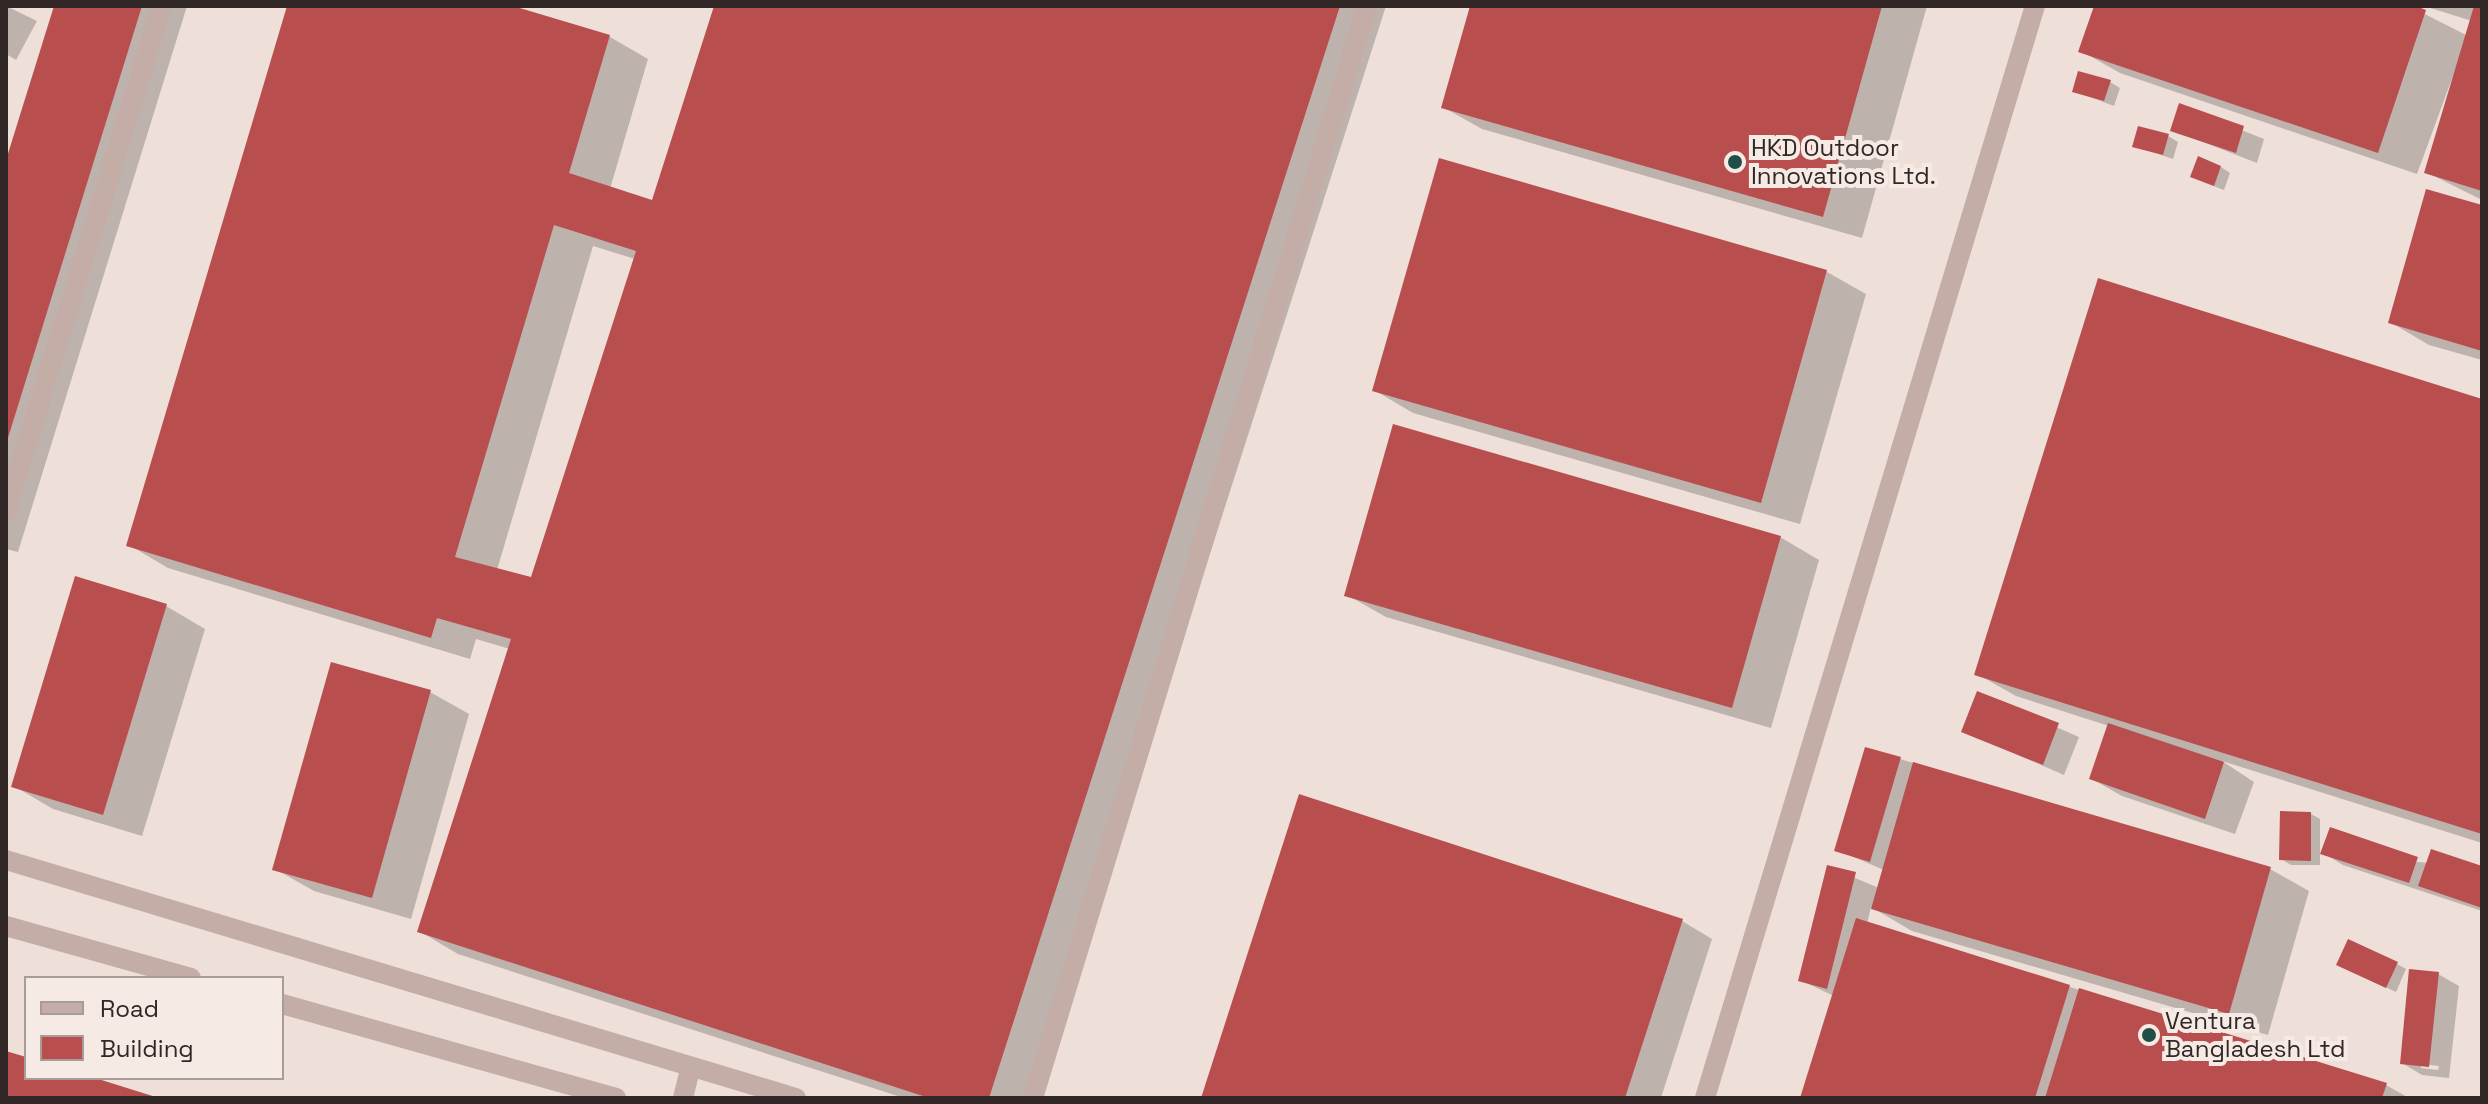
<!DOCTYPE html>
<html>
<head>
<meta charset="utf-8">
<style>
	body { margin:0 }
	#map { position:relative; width:2488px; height:1104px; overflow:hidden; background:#eedfd9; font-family:"Space Grotesk",sans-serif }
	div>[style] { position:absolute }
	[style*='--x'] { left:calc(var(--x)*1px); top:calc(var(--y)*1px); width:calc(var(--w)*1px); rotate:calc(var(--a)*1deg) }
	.shadow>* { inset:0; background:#0003 }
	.building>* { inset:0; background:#b84e4e }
	.minor>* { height:20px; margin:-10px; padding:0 10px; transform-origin:10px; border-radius:10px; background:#c4ada7 }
	.dots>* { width:22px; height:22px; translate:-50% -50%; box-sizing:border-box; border:4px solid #f6eae5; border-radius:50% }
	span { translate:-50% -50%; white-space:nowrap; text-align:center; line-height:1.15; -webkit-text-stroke:8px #f6eae5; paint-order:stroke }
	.poi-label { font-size:24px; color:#322727 }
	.left { translate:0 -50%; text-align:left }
	.frame { position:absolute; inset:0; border:8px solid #322727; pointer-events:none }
	.legend { position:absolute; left:24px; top:976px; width:260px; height:104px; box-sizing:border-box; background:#f6eae5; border:2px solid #a89c99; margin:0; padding:10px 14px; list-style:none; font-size:24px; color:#322727 }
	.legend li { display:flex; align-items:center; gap:16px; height:40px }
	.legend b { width:40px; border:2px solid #a89c99 }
</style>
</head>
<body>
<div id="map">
	<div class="shadow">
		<i style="clip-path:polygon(6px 6px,37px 21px,16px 60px,6px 54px)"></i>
		<i style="clip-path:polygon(56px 6px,187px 6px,18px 552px,6px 549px,6px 166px)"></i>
		<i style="clip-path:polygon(evenodd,290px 6px,506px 6px,610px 37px,648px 59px,610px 189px,653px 202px,717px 6px,1386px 6px,1035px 1098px,904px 1098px,458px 954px,419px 931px,510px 649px,476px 639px,470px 659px,168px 568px,129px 545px,290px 6px,593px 246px,635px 259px,532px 580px,497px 570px,593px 246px)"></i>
		<i style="clip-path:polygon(1472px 6px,1927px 6px,1862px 238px,1482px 129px,1443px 107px)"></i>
		<i style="clip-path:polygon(2096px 6px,2409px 6px,2468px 36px,2472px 21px,2424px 6px,2482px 6px,2482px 200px,2426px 172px,2465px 43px,2417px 174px,2120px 73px,2081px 51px)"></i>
		<i style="clip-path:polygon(2110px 82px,2120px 88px,2114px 106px,2074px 91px)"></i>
		<i style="clip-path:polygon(2180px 106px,2264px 139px,2257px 163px,2172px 130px)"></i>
		<i style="clip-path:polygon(2168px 136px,2178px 142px,2173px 159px,2135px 146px)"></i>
		<i style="clip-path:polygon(1440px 160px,1827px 272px,1866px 294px,1800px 524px,1413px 413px,1374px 390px)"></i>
		<i style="clip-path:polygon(2221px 167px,2230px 173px,2224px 190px,2203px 182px)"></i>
		<i style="clip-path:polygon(2482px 207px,2482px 360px,2429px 345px,2390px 322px)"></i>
		<i style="clip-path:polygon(2482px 401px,2482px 843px,2222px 761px,2254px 782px,2235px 834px,2122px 796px,2092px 779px,2109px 726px,2016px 696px,1977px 674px)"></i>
		<i style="clip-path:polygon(1780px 537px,1819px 560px,1771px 728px,1386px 617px,1347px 595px)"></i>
		<i style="clip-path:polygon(166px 606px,205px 629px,142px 836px,53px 809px,14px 786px)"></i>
		<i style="clip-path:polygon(430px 692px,469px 714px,411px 919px,314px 891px,275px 869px)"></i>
		<i style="clip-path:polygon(1978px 693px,2079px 737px,2064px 775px,1963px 731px)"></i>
		<i style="clip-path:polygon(1900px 759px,2270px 869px,2309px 891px,2268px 1035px,1912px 931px,1871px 907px,1867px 924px,2386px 1085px,2409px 1098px,1802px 1098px,1834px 996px,1800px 980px,1829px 867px,1879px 888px,1884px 870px,1837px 850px)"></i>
		<i style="clip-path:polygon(2311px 814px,2320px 819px,2320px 865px,2291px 865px,2281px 859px)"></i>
		<i style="clip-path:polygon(2323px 853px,2482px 868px,2482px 911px,2343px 865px)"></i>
		<i style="clip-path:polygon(1682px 921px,1712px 939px,1661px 1098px,1204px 1098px)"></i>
		<i style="clip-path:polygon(2397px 964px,2406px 969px,2396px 992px,2349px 970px)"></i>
		<i style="clip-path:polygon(evenodd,2438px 974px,2459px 986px,2449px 1078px,2422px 1075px,2402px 1063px,2438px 974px,2421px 1064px,2439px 1066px,2438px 1070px,2421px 1068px,2421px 1064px)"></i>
	</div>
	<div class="building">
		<i style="clip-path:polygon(54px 6px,142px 6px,7px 441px,6px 160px)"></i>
		<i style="clip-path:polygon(evenodd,287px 6px,513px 6px,610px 35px,569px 173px,652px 200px,714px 6px,1340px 6px,989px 1098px,929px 1098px,417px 932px,511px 639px,437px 618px,431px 638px,126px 546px,287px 6px,554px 225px,636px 251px,531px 577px,455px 557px,554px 225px)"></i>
		<i style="clip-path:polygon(1470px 6px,1882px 6px,1823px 217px,1441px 108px)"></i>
		<i style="clip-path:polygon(2094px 6px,2416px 6px,2426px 10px,2378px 153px,2078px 52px)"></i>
		<i style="clip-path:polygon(2474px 6px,2482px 6px,2482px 191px,2424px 173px)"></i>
		<i style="clip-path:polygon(2078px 71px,2111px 80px,2104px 101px,2072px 92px)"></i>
		<i style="clip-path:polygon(2179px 103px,2244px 126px,2236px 153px,2170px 131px)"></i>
		<i style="clip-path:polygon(2138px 126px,2169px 134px,2163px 155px,2132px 147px)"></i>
		<i style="clip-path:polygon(2198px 156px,2221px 166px,2214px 186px,2190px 177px)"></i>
		<i style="clip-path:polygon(1439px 158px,1827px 270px,1761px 503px,1372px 391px)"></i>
		<i style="clip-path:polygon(2426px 189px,2482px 205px,2482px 351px,2388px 323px)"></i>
		<i style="clip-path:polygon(2098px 278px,2482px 399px,2482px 834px,1974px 675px)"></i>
		<i style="clip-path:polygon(1393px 424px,1781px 536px,1732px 708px,1344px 596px)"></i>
		<i style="clip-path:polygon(75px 576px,167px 604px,103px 815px,11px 787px)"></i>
		<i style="clip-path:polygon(331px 662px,431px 690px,372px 898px,272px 870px)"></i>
		<i style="clip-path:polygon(1977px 691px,2059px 723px,2043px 765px,1961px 732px)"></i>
		<i style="clip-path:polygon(2108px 723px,2224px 762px,2205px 819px,2089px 779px)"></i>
		<i style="clip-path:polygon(1865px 747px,1901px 757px,1870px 862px,1834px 851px)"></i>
		<i style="clip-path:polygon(1913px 762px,2271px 867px,2229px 1014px,1871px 909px)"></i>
		<i style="clip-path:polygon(1299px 794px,1683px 919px,1625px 1098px,1201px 1098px)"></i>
		<i style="clip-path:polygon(2280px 811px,2311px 812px,2311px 861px,2279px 860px)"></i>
		<i style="clip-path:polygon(2330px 827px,2418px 857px,2409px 883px,2320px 854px)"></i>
		<i style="clip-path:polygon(2431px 849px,2482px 866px,2482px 908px,2418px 886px)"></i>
		<i style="clip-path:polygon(1827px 865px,1856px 872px,1827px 989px,1798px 981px)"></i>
		<i style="clip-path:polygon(1856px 918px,2070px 985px,2035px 1098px,1800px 1098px)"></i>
		<i style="clip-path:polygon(2348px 939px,2398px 962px,2386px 988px,2336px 965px)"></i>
		<i style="clip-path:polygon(2409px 969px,2439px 972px,2429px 1067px,2400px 1064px)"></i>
		<i style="clip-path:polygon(2079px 988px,2387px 1083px,2382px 1098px,2045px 1098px)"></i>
		<i style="clip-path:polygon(6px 1051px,26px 1057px,26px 1078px,95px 1078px,159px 1098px,6px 1098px)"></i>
	</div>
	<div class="minor">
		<i style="--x:6;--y:511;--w:529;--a:-72.83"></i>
		<i style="--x:6;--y:860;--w:825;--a:16.77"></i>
		<i style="--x:6;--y:926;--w:192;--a:15.7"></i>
		<i style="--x:282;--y:1004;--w:347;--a:15.7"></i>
		<i style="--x:683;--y:1098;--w:32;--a:-76"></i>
		<i style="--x:1033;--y:1098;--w:1142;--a:-72.99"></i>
		<i style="--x:1705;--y:1098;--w:1141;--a:-73.19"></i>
	</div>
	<div class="dots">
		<i style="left:1735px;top:162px;background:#214e46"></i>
		<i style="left:2149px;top:1035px;background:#214e46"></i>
	</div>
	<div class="poi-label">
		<span class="left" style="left:1751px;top:162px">HKD Outdoor<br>Innovations Ltd.</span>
		<span class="left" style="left:2165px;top:1035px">Ventura<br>Bangladesh Ltd</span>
	</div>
	<div class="frame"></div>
	<ul class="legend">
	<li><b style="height:10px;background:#c4ada7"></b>Road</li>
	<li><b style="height:22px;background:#b84e4e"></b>Building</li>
	</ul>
</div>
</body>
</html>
